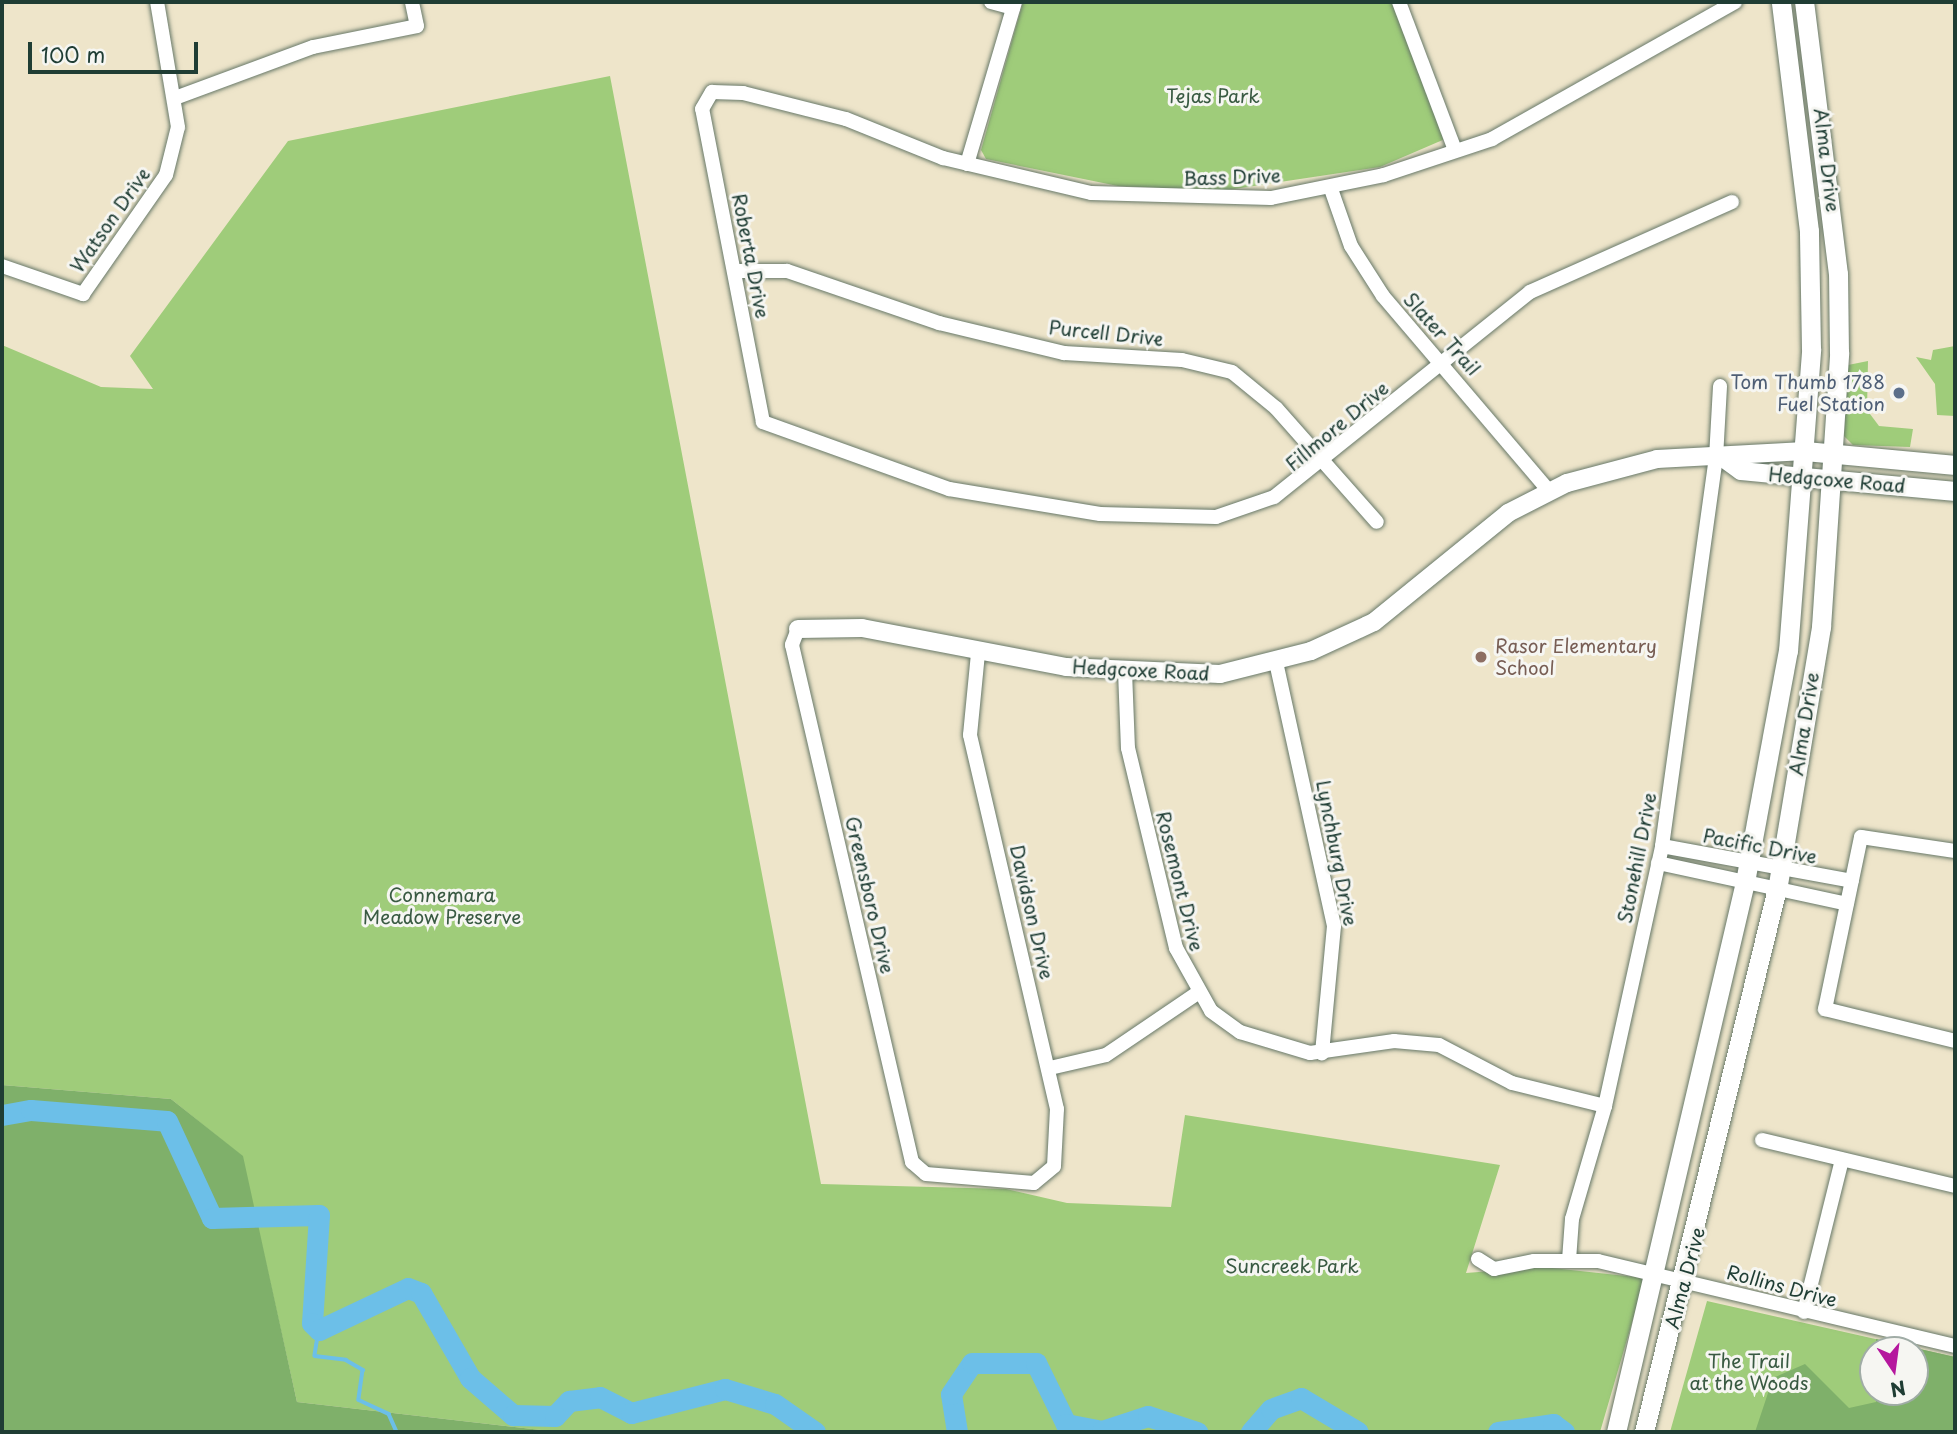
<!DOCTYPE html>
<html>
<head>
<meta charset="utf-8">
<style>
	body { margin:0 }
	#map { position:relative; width:1957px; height:1434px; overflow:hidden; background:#eee5ca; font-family:"Playpen Sans",sans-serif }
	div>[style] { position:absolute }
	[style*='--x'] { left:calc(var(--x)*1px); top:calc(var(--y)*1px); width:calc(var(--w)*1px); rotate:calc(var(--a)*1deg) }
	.green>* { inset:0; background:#9fcc7a }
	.forest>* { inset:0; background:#7fb06a }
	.stream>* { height:3.5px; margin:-1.75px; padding:0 1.75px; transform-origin:1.75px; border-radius:1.75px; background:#6cbfe8 }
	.river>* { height:21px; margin:-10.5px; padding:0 10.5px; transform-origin:10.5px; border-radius:10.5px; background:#6cbfe8 }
	.roads { filter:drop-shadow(0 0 2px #677868) drop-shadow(0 0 2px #677868) }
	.minor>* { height:14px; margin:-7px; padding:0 7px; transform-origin:7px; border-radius:7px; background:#fff }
	.tertiary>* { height:18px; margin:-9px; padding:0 9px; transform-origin:9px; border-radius:9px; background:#fff }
	.secondary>* { height:19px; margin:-9.5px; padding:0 9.5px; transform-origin:9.5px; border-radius:9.5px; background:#fff }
	.dots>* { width:19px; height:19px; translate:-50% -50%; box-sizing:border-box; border:4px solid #f6f6f2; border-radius:50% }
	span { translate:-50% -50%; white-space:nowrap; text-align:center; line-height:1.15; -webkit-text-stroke:6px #f6f6f2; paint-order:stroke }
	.park-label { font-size:19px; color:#395a42 }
	.street-label { font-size:19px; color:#1f3d34 }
	.service-label { font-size:19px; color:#4e5e75 }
	.right { translate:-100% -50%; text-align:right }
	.education-label { font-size:19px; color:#785e54 }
	.left { translate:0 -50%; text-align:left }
	.frame { position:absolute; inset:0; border:4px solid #1f3d34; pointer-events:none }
	.north { position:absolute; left:1859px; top:1336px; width:70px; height:70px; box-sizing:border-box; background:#f6f6f2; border:2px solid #a0aca6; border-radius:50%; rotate:167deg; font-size:19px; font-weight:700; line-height:28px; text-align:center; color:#1f3d34 }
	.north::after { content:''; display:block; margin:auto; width:24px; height:32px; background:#b5179e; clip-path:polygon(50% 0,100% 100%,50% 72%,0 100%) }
	.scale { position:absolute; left:28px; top:42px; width:170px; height:32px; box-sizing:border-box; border:4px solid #1f3d34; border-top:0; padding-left:9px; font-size:21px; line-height:24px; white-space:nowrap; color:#1f3d34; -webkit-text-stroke:5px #f6f6f2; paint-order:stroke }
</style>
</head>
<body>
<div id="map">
	<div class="green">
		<i style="clip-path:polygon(1023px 2px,1395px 2px,1445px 139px,1380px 167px,1221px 191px,1118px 186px,986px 159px,981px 150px)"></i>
		<i style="clip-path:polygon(610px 76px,821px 1184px,1006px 1189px,1067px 1203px,1171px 1207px,1185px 1115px,1500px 1165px,1466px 1273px,1543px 1267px,1645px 1278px,1600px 1432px,1130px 1432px,1128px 1424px,1082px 1432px,559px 1432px,297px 1402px,242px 1156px,171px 1099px,2px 1085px,2px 345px,101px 387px,153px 389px,130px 356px,288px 141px)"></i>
		<i style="clip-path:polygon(1955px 346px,1955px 416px,1937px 415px,1935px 384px,1916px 357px,1931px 360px,1933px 350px)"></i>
		<i style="clip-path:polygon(1868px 361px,1867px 410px,1879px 426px,1913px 429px,1910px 447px,1853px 445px,1844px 436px,1848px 365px)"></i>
		<i style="clip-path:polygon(evenodd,1707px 1301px,1955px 1357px,1955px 1432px,1670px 1432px,1707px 1301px,1873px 1350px,1915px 1350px,1915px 1392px,1873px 1392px,1873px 1350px)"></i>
	</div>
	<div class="forest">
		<i style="clip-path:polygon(2px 1085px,171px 1099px,243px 1156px,297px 1402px,559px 1432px,2px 1432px)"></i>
		<i style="clip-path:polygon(1876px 1339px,1955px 1357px,1955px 1432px,1755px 1432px,1773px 1378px,1805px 1364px,1849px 1408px,1876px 1402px,1876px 1392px,1915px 1392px,1915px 1350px,1876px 1350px)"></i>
	</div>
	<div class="stream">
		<i style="--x:319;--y:1330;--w:26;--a:99"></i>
		<i style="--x:315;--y:1356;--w:31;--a:7"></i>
		<i style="--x:346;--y:1360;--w:20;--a:30"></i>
		<i style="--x:363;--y:1370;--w:30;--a:98"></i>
		<i style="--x:359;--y:1400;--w:33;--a:25"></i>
		<i style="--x:389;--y:1414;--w:20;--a:66"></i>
	</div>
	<div class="river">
		<i style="--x:2;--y:1115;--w:29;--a:-10"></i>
		<i style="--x:31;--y:1110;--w:136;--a:4.6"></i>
		<i style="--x:167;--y:1121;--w:107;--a:65.1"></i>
		<i style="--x:212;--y:1218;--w:107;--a:-1.6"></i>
		<i style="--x:319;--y:1215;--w:108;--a:93.7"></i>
		<i style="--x:312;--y:1323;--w:10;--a:45"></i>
		<i style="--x:319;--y:1330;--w:98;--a:-25.3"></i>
		<i style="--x:408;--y:1288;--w:14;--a:21"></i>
		<i style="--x:421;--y:1293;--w:98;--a:60"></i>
		<i style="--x:470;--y:1378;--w:57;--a:40.7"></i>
		<i style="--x:513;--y:1415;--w:42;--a:1.4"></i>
		<i style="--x:555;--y:1416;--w:21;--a:-47"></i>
		<i style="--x:569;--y:1401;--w:31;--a:-7"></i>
		<i style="--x:600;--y:1397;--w:35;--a:27"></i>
		<i style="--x:631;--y:1413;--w:97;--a:-14.3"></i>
		<i style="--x:725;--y:1389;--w:52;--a:16.7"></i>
		<i style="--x:775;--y:1404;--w:49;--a:35"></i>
		<i style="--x:957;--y:1432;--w:38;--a:-99"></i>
		<i style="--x:951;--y:1394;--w:37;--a:-56"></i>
		<i style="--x:972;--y:1363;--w:64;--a:0"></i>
		<i style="--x:1036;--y:1363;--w:68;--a:63.8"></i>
		<i style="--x:1066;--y:1424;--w:37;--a:11"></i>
		<i style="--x:1102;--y:1431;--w:48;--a:-18.1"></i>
		<i style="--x:1148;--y:1416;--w:52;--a:18.1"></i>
		<i style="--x:1251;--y:1432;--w:30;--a:-49"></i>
		<i style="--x:1271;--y:1409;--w:32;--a:-20"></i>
		<i style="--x:1301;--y:1398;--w:66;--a:30.8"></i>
		<i style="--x:1498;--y:1432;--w:56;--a:-8.3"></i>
		<i style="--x:1553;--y:1424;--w:14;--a:36"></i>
	</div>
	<div class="roads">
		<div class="minor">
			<i style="--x:991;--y:2;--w:23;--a:15"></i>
			<i style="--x:1399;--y:2;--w:158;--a:69.3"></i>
			<i style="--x:175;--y:98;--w:147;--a:-20.3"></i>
			<i style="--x:313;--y:47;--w:106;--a:-11.4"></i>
			<i style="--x:417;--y:26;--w:25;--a:-102"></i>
			<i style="--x:967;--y:164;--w:169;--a:-73.5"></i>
			<i style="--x:1331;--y:189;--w:60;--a:70.7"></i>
			<i style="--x:1351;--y:246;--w:59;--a:57.4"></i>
			<i style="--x:1383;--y:296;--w:255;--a:49.6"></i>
			<i style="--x:1732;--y:202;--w:221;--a:156"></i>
			<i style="--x:1530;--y:292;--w:328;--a:141.3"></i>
			<i style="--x:1274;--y:497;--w:61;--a:161"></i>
			<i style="--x:1216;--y:517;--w:116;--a:-178.5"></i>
			<i style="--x:1100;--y:514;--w:153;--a:-170.6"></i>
			<i style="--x:949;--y:489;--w:198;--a:-160.2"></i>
			<i style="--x:763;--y:422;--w:319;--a:-101"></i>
			<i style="--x:702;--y:109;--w:20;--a:-60"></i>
			<i style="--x:712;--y:92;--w:31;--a:2"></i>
			<i style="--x:743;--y:93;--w:106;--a:14.2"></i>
			<i style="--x:846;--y:119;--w:105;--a:21.9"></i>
			<i style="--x:943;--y:158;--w:152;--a:13.3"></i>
			<i style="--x:1091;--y:193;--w:180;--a:1.6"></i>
			<i style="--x:1271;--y:198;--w:115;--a:-11.5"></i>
			<i style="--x:1384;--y:175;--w:114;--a:-18.4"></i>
			<i style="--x:1492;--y:139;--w:279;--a:-29.4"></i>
			<i style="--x:2;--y:266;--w:86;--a:19.1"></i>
			<i style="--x:83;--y:294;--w:145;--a:-55.1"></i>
			<i style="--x:166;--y:175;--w:49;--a:-76"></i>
			<i style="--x:178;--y:127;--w:127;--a:-99.5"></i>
			<i style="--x:734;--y:271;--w:53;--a:0"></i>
			<i style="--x:787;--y:271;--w:161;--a:18.9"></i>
			<i style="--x:939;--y:323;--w:129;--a:13.5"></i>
			<i style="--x:1064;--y:353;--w:118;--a:3.4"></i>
			<i style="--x:1182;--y:360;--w:51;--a:13.5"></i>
			<i style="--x:1232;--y:372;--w:57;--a:39.3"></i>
			<i style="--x:1276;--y:408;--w:152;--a:48.5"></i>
			<i style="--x:798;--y:629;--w:17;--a:111"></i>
			<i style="--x:792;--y:645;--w:531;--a:76.93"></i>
			<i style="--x:912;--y:1162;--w:18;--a:41"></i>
			<i style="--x:926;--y:1174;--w:108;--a:4.8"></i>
			<i style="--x:1034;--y:1183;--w:26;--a:-40"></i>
			<i style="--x:1054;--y:1166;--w:57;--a:-87"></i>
			<i style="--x:1057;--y:1109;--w:384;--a:-103.1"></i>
			<i style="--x:970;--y:735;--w:81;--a:-84.4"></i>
			<i style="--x:1276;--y:662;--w:270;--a:77.6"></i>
			<i style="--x:1334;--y:926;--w:128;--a:95.4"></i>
			<i style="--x:1125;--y:671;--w:77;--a:87.8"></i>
			<i style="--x:1128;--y:748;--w:206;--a:76.5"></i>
			<i style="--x:1176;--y:948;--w:72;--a:60.9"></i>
			<i style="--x:1211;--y:1011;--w:36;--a:36"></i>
			<i style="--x:1240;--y:1032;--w:73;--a:16.7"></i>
			<i style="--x:1310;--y:1053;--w:85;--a:-8.1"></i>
			<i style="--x:1394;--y:1041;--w:45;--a:5.1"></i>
			<i style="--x:1439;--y:1045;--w:82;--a:27.5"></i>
			<i style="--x:1512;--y:1083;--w:96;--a:13.9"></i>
			<i style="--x:1662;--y:846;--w:193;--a:10.4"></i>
			<i style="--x:1955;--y:851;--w:95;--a:-171.5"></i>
			<i style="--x:1861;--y:837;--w:176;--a:101.8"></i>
			<i style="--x:1825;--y:1009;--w:134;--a:13.8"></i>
			<i style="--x:1658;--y:863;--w:193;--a:12.2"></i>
			<i style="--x:1050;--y:1068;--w:57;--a:-13.1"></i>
			<i style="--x:1106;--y:1055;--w:109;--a:-34.1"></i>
			<i style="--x:1762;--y:1140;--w:198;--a:13.4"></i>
			<i style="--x:1478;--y:1259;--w:19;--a:32"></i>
			<i style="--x:1494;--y:1269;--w:41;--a:-11.3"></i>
			<i style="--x:1534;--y:1261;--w:64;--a:0"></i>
			<i style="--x:1598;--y:1261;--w:367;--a:13.4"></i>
			<i style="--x:1569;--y:1260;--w:41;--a:-85.8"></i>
			<i style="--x:1572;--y:1219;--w:118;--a:-73.7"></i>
			<i style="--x:1605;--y:1106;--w:266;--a:-77.6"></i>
			<i style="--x:1662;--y:846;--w:392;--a:-82.1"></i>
			<i style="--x:1716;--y:458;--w:72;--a:-86.8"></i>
			<i style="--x:1804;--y:1312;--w:157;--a:-76"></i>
		</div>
		<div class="tertiary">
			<i style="--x:1723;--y:458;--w:22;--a:36"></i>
			<i style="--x:1741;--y:471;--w:63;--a:5.4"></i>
			<i style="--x:798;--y:629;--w:64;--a:-0.9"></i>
			<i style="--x:862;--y:628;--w:208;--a:10.8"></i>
			<i style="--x:1066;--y:667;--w:154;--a:2.6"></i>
			<i style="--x:1220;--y:674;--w:94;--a:-14.2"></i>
			<i style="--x:1311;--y:651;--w:69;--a:-24.7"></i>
			<i style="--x:1374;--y:622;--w:173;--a:-39.1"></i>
			<i style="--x:1508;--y:513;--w:66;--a:-27"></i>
			<i style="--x:1567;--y:483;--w:93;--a:-14.9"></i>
			<i style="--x:1657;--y:459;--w:148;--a:-3.1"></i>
		</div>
		<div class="secondary">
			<i style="--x:1805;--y:451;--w:151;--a:5.3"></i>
			<i style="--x:1804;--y:477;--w:152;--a:5.3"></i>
			<i style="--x:1616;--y:1432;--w:565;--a:-76.8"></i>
			<i style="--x:1745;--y:882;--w:235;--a:-79.5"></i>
			<i style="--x:1788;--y:651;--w:303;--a:-85.6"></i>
			<i style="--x:1811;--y:349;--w:118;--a:-91"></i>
			<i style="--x:1809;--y:231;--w:231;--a:-97"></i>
			<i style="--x:1644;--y:1432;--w:564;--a:-76.26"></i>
			<i style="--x:1778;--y:884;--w:261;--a:-80.5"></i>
			<i style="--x:1821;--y:627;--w:275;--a:-86.2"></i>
			<i style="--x:1839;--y:353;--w:79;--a:-90.7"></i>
			<i style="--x:1838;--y:274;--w:274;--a:-97.1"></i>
		</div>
	</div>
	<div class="dots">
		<i style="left:1899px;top:393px;background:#5c6f8a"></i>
		<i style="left:1481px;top:657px;background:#8d6e63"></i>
	</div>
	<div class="park-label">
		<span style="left:1213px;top:96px">Tejas Park</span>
		<span style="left:442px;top:906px">Connemara<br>Meadow Preserve</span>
		<span style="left:1292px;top:1266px">Suncreek Park</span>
		<span style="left:1749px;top:1372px">The Trail<br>at the Woods</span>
	</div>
	<div class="street-label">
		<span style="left:1827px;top:160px;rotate:83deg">Alma Drive</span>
		<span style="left:1232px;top:177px;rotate:-2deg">Bass Drive</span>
		<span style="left:110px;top:220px;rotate:-55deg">Watson Drive</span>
		<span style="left:751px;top:256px;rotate:79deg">Roberta Drive</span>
		<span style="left:1106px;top:333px;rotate:6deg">Purcell Drive</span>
		<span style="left:1442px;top:334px;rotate:48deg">Slater Trail</span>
		<span style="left:1337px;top:426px;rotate:-40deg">Fillmore Drive</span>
		<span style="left:1837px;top:480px;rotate:5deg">Hedgcoxe Road</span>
		<span style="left:1141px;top:670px;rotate:3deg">Hedgcoxe Road</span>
		<span style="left:1804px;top:724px;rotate:-81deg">Alma Drive</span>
		<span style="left:1760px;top:846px;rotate:11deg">Pacific Drive</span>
		<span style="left:1337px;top:853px;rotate:79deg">Lynchburg Drive</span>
		<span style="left:1637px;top:858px;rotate:-79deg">Stonehill Drive</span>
		<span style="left:1180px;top:881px;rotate:76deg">Rosemont Drive</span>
		<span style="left:870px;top:895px;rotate:77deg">Greensboro Drive</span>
		<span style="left:1032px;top:912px;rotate:77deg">Davidson Drive</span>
		<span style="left:1685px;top:1278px;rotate:-75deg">Alma Drive</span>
		<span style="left:1782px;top:1286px;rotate:15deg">Rollins Drive</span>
	</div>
	<div class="service-label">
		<span class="right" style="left:1885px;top:393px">Tom Thumb 1788<br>Fuel Station</span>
	</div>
	<div class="education-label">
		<span class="left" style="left:1495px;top:657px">Rasor Elementary<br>School</span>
	</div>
	<div class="frame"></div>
	<div class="north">N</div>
	<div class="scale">100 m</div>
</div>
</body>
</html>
